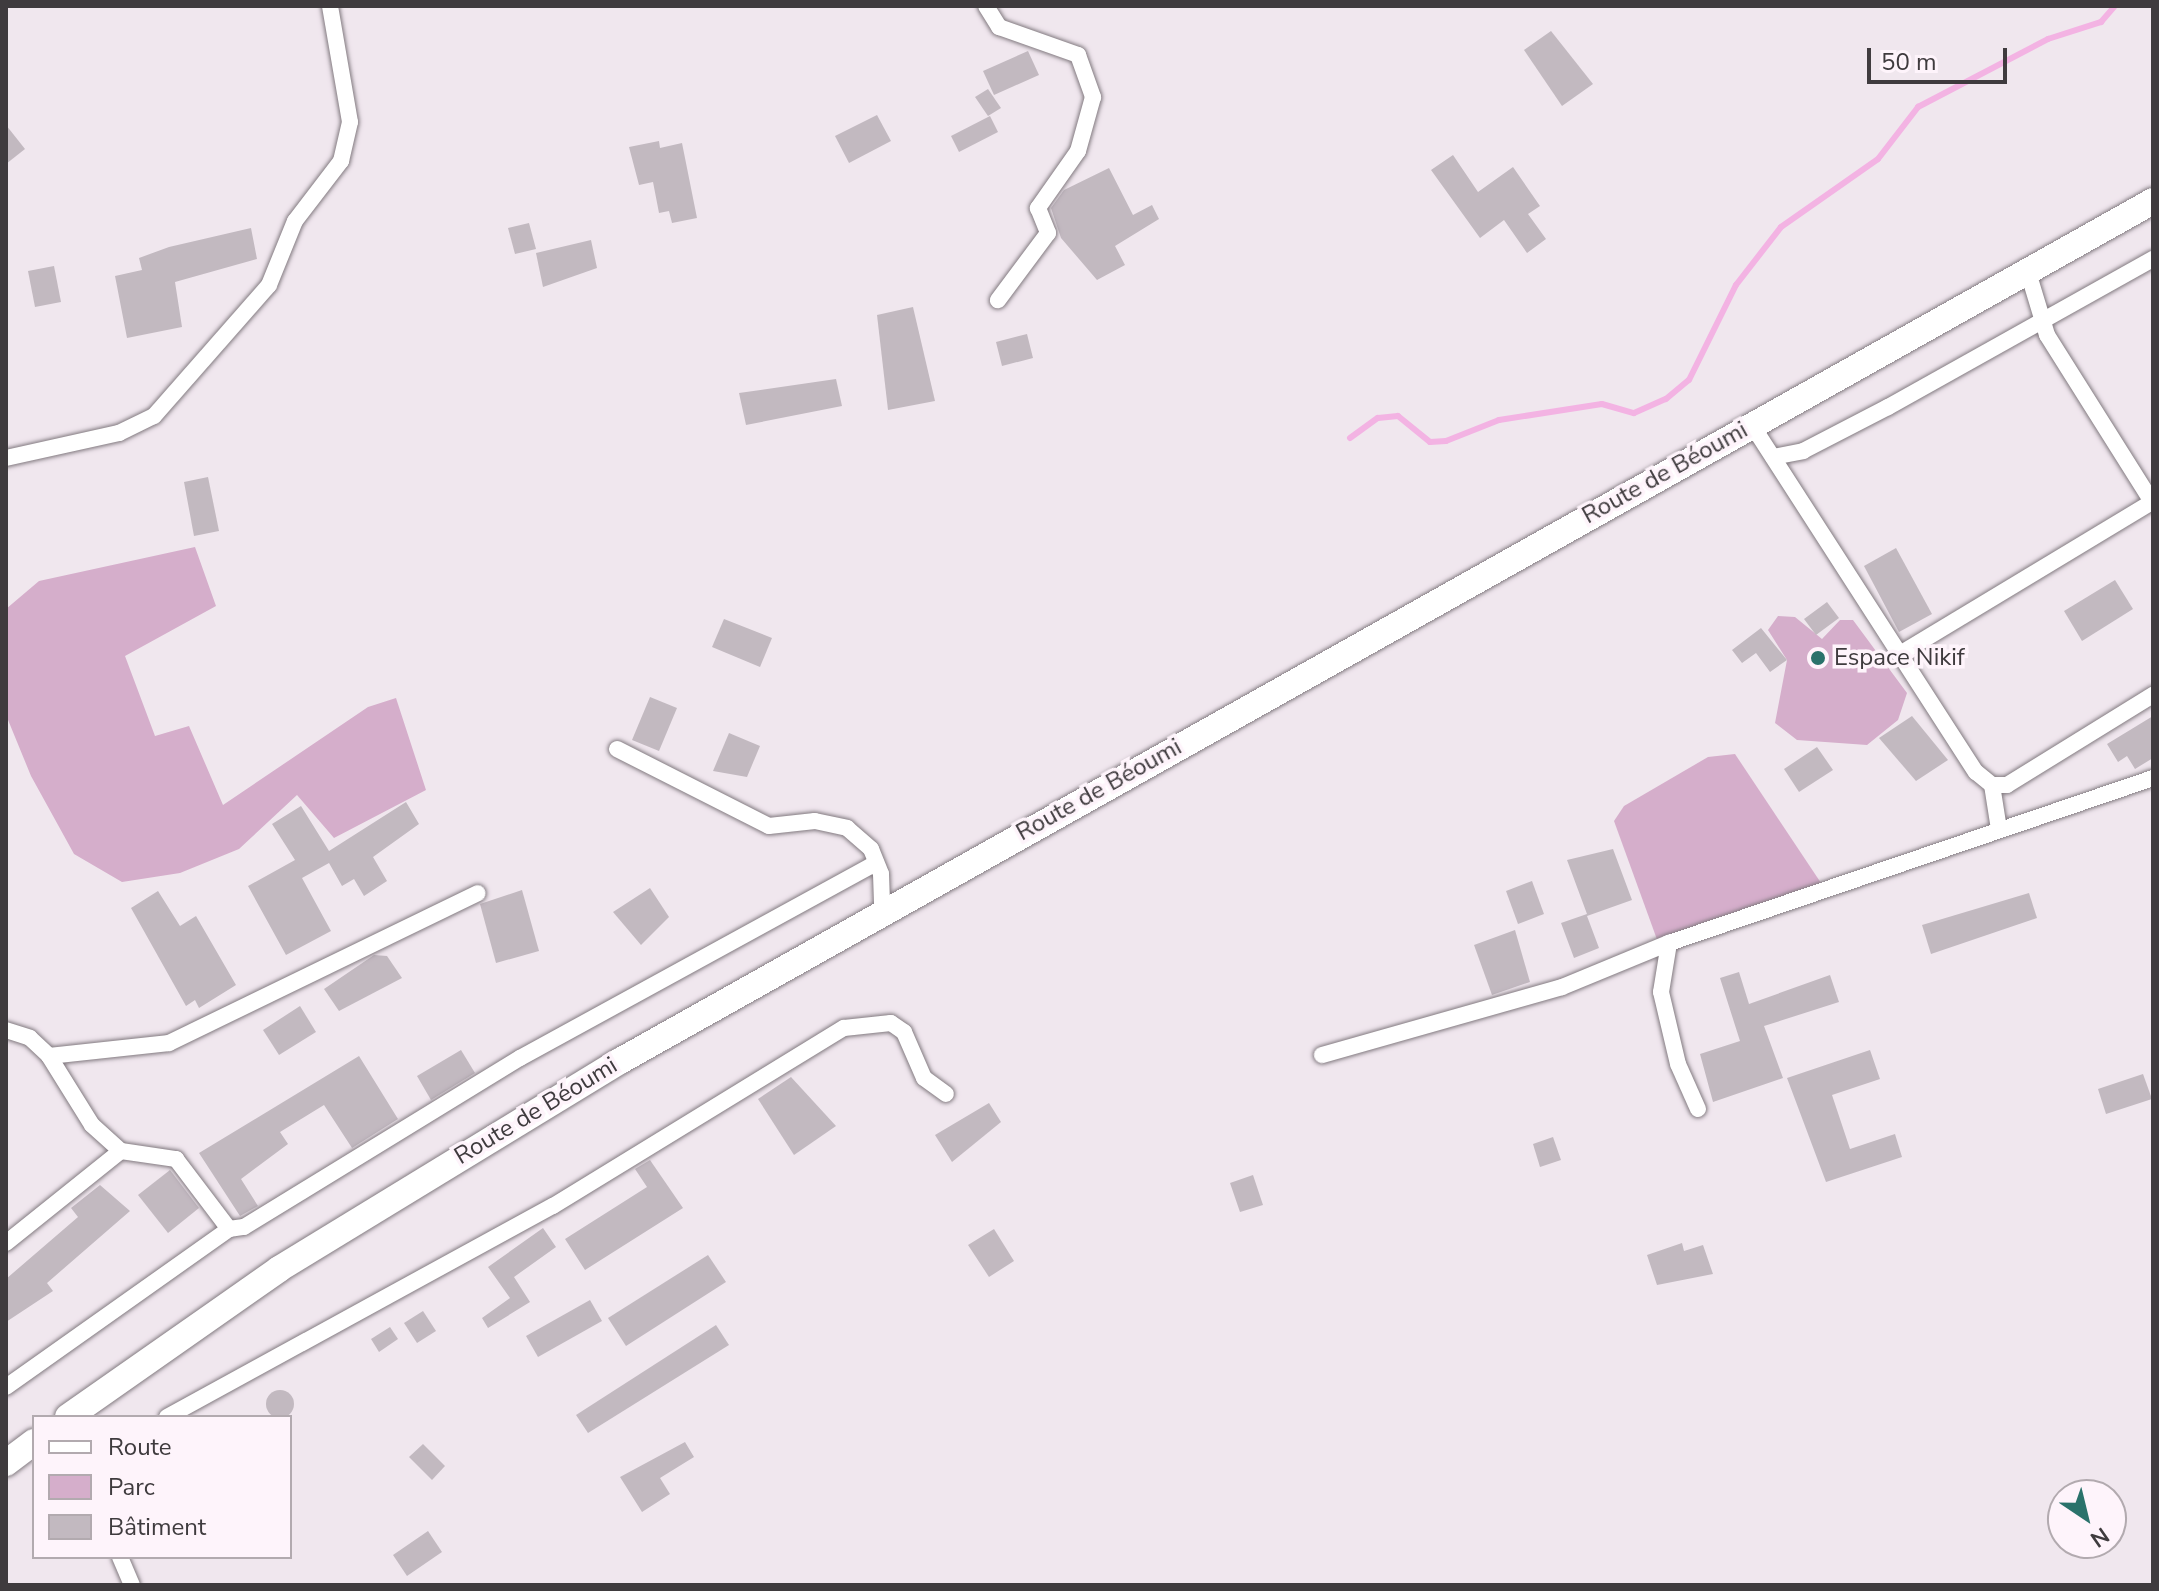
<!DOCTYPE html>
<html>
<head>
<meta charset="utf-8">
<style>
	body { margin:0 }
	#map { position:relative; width:2159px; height:1591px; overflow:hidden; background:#f0e7ee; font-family:"Nunito Sans",sans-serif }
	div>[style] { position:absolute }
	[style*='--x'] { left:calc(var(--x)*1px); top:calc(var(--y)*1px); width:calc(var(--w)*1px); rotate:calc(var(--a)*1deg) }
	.green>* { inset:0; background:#d5aecb }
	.stream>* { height:6px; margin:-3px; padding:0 3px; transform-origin:3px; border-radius:3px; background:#f3b3e3 }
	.building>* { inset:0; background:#c2b9c0 }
	.round { border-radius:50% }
	.roads { filter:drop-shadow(0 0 2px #827a80) drop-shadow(0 0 2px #827a80) }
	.street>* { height:16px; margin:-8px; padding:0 8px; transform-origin:8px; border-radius:8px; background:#fff }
	.primary>* { height:26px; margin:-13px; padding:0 13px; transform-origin:13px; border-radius:13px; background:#fff }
	.dots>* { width:22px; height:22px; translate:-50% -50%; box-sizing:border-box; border:4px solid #fef4fb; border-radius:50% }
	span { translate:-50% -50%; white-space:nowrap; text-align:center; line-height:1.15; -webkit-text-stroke:7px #fef4fb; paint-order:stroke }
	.street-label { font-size:24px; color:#3f3b3e }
	.poi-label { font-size:24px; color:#3f3b3e }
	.left { translate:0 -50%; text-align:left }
	.frame { position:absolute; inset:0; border:8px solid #3f3b3e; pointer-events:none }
	.legend { position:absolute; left:32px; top:1415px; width:260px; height:144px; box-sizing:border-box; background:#fef4fb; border:2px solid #b2aaaf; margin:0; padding:10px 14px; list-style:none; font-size:24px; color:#3f3b3e }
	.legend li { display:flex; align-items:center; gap:16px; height:40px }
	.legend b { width:40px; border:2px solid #b2aaaf }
	.north { position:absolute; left:2047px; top:1479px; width:80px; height:80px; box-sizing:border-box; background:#fef4fb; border:2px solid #b2aaaf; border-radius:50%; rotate:145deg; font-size:22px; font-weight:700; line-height:32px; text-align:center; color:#3f3b3e }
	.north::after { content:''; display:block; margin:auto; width:28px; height:36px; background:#2a726b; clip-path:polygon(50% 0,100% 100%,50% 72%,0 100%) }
	.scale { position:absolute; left:1867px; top:48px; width:140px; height:36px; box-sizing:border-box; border:4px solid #3f3b3e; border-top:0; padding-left:10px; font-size:24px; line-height:28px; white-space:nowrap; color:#3f3b3e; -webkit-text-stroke:6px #fef4fb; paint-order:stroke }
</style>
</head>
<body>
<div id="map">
	<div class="green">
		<i style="clip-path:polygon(195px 547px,216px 606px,125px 656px,155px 736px,189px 726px,223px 805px,368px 707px,396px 698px,426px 790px,334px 838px,297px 795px,239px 849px,180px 873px,122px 882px,74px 854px,31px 776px,6px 715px,6px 609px,39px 581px)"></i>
		<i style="clip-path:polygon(1778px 616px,1795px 617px,1822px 639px,1840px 620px,1853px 620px,1907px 693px,1898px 720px,1867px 745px,1797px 740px,1775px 723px,1787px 660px,1768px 630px)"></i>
		<i style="clip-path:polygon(1735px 754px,1821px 883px,1663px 956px,1614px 821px,1624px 806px,1708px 757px)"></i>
	</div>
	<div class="stream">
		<i style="--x:1350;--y:438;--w:34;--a:-36"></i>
		<i style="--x:1378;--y:418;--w:20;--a:-6"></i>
		<i style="--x:1398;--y:416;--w:41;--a:39.1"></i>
		<i style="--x:1430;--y:442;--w:16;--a:-4"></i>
		<i style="--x:1446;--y:441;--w:57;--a:-21.6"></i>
		<i style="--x:1499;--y:420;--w:104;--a:-8.8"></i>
		<i style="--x:1602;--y:404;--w:33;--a:16"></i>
		<i style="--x:1634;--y:413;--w:35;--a:-24"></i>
		<i style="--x:1666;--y:399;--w:30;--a:-40"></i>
		<i style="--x:1689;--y:380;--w:106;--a:-63.7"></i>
		<i style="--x:1736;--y:285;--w:73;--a:-52.2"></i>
		<i style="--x:1781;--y:227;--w:118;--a:-35"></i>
		<i style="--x:1878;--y:159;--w:66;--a:-52.4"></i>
		<i style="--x:1918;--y:107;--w:147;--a:-27.6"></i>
		<i style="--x:2048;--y:39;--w:56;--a:-17.8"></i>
		<i style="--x:2101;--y:22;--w:21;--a:-49"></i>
	</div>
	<div class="building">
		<i style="clip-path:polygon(1551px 31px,1593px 84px,1562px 106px,1524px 50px)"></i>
		<i style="clip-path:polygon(1028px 51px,1039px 75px,994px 95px,983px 71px)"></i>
		<i style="clip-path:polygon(988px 89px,1001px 108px,988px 116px,975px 97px)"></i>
		<i style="clip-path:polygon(877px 115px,891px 141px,849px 163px,835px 136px)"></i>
		<i style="clip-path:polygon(990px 116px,998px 132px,959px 152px,951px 136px)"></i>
		<i style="clip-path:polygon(6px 125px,25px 149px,6px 164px)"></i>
		<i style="clip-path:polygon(659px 141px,660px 148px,682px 143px,697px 218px,672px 223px,669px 211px,659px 213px,653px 182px,639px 185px,629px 147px)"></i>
		<i style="clip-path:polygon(1453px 155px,1478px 192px,1513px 167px,1540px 206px,1528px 214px,1546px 239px,1527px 253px,1504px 220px,1480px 238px,1431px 170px)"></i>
		<i style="clip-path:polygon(1109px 168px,1133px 215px,1152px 205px,1159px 219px,1115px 246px,1125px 265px,1097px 280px,1061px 238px,1051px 208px,1064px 190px)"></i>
		<i style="clip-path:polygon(529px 223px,536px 249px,515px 254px,508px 228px)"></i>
		<i style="clip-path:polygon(251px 228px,257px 259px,175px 282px,182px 327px,127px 338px,115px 276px,142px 270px,139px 258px,169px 247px)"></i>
		<i style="clip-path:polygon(591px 240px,597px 268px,543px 287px,536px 253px)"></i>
		<i style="clip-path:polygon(54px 266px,61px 302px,35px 307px,28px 271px)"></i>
		<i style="clip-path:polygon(913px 307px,935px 401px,888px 410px,877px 315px)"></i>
		<i style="clip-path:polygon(1027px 334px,1033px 358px,1002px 366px,996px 342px)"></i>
		<i style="clip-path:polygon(836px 379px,842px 406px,746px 425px,739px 393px)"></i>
		<i style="clip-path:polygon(208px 477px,219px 531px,194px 536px,184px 482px)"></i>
		<i style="clip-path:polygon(1896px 548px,1932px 614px,1899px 632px,1864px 566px)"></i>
		<i style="clip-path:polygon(2115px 580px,2133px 609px,2082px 641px,2064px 611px)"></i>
		<i style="clip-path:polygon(1827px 602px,1839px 618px,1816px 635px,1804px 619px)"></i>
		<i style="clip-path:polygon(724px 619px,772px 638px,760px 667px,712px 647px)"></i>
		<i style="clip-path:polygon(1761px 628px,1787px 660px,1770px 672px,1756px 653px,1742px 663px,1732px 650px)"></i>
		<i style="clip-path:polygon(650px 697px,677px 708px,659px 751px,632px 740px)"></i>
		<i style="clip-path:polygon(1912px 716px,1948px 760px,1916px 781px,1879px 738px)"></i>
		<i style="clip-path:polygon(2153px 716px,2153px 758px,2135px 769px,2127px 756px,2118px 762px,2107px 744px)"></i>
		<i style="clip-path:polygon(729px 733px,760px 746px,747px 777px,713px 771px)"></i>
		<i style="clip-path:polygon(1817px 747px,1833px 770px,1799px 792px,1784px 769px)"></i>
		<i style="clip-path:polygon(406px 802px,419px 824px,373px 857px,387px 881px,364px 896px,354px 879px,342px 886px,329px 863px,302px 878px,331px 931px,286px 955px,248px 886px,295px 860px,272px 824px,301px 806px,329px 851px)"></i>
		<i style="clip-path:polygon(1613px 849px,1632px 900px,1587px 916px,1599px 948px,1574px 958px,1561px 923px,1587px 914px,1567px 860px)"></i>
		<i style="clip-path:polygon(1532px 881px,1544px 914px,1518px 924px,1506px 891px)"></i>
		<i style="clip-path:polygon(650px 888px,669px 917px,641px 945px,613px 912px)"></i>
		<i style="clip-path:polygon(522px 890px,539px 951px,496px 963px,480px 904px)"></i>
		<i style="clip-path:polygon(158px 891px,180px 926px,196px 916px,236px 985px,199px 1008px,195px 1000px,186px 1006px,131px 908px)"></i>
		<i style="clip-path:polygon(2029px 893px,2037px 918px,1931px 954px,1922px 925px)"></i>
		<i style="clip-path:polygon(1515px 930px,1530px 982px,1492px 995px,1474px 945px)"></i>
		<i style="clip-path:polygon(374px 955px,387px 956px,402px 978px,339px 1011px,324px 989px)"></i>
		<i style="clip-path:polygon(1739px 972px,1749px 1004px,1830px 975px,1839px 1002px,1764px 1026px,1783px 1078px,1713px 1102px,1700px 1054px,1740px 1041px,1720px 978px)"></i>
		<i style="clip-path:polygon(300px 1006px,316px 1032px,279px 1055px,263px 1030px)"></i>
		<i style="clip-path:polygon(461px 1050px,475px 1073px,431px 1100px,417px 1076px)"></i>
		<i style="clip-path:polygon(1870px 1050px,1880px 1079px,1832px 1095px,1850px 1149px,1895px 1134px,1902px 1157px,1826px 1182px,1787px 1078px)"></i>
		<i style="clip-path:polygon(359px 1056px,398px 1119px,352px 1148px,324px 1105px,280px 1132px,288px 1144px,241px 1179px,258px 1206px,240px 1216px,199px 1153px)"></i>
		<i style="clip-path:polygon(2143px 1074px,2152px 1099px,2106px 1114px,2098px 1089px)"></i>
		<i style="clip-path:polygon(791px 1077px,836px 1126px,794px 1155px,758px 1099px)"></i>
		<i style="clip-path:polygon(989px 1103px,1001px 1122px,952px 1162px,935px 1135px)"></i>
		<i style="clip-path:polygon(1553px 1137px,1561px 1160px,1540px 1167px,1533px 1144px)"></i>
		<i style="clip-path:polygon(650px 1160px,683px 1208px,585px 1270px,565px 1239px,647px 1187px,635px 1169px)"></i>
		<i style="clip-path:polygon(170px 1170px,199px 1208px,168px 1233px,138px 1195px)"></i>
		<i style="clip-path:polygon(1253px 1175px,1263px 1205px,1240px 1212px,1230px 1183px)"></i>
		<i style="clip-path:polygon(100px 1185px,130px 1211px,47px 1283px,53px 1291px,6px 1322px,6px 1279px,78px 1217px,71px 1208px)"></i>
		<i style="clip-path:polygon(543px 1228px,556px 1247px,514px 1277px,530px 1302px,488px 1328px,482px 1318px,510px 1298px,488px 1267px)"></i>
		<i style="clip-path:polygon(994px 1229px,1014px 1261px,989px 1277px,968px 1245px)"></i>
		<i style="clip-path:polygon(1682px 1243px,1684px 1251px,1703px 1245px,1713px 1274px,1657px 1285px,1647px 1255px)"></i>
		<i style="clip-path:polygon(708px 1255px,726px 1282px,626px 1346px,608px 1318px)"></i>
		<i style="clip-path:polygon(590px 1300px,602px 1321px,538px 1357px,526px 1336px)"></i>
		<i style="clip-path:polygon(423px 1311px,436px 1331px,417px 1343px,404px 1323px)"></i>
		<i style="clip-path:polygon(716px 1325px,729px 1345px,588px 1433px,576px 1415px)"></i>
		<i style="clip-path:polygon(390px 1327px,398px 1339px,379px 1352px,371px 1339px)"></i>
		<i class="round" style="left:266px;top:1390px;width:28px;height:28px"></i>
		<i style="clip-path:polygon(685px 1442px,694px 1457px,660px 1478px,670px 1494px,642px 1512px,620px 1477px)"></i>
		<i style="clip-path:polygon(423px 1444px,445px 1466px,432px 1480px,409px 1457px)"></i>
		<i style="clip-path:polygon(428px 1531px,442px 1552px,407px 1576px,393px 1555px)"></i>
	</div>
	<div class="roads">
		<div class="street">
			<i style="--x:986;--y:6;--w:25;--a:58"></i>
			<i style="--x:999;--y:27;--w:84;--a:19.5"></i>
			<i style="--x:1078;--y:55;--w:45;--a:70.3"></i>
			<i style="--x:1093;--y:97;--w:56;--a:105.5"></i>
			<i style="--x:1078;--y:151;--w:70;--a:125.1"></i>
			<i style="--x:1038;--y:208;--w:27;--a:68"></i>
			<i style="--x:1048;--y:233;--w:84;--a:126.7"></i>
			<i style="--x:2028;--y:272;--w:66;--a:73.2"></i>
			<i style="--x:2047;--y:335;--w:199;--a:57.8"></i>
			<i style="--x:1752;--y:425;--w:413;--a:57.2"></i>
			<i style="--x:1976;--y:772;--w:21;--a:39"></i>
			<i style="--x:1992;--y:785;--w:45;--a:81"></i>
			<i style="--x:1773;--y:457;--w:31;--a:-11"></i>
			<i style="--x:1803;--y:451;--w:96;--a:-27.4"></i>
			<i style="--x:1888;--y:407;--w:304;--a:-29.2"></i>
			<i style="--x:6;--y:458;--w:116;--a:-12.5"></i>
			<i style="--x:119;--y:433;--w:39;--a:-26"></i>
			<i style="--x:154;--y:416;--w:174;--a:-48.7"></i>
			<i style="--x:269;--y:285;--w:69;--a:-67.9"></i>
			<i style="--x:295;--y:221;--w:76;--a:-52.5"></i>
			<i style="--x:341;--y:161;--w:40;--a:-77"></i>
			<i style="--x:350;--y:122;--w:118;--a:-99.8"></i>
			<i style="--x:1900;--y:654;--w:294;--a:-31.1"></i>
			<i style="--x:617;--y:749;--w:170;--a:26.9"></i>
			<i style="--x:769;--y:826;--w:46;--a:-6.2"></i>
			<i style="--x:815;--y:821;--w:33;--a:12"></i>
			<i style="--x:847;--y:828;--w:32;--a:41"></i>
			<i style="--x:871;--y:849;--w:27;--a:68"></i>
			<i style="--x:881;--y:874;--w:37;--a:88"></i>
			<i style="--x:1992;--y:785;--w:15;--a:0"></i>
			<i style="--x:2007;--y:785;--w:172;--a:-31.7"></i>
			<i style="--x:6;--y:1030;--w:25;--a:18"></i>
			<i style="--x:30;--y:1038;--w:26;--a:43"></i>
			<i style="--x:49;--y:1056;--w:81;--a:58.1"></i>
			<i style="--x:92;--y:1125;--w:39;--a:42"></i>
			<i style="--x:121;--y:1151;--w:56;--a:8.3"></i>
			<i style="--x:176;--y:1159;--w:88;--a:52.9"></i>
			<i style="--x:1322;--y:1055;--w:249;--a:-15.8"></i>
			<i style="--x:1562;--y:987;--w:116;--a:-22.4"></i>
			<i style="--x:49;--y:1056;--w:121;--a:-6.2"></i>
			<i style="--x:169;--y:1043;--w:343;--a:-25.9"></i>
			<i style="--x:1698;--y:1109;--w:49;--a:-114"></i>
			<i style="--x:1678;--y:1064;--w:74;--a:-103.3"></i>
			<i style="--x:1661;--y:992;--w:50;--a:-80.7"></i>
			<i style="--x:1669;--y:943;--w:511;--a:-18.82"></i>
			<i style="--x:6;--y:1243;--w:147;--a:-38.7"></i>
			<i style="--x:6;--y:1387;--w:273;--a:-35.3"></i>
			<i style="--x:229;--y:1229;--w:15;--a:-8"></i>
			<i style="--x:244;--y:1227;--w:324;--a:-31.5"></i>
			<i style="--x:520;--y:1058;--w:406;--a:-28.7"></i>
			<i style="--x:167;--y:1417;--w:440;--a:-28.7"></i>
			<i style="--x:553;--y:1206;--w:341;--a:-31.5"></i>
			<i style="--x:844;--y:1028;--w:47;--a:-6.1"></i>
			<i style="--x:891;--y:1023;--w:16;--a:35"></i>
			<i style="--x:904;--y:1032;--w:50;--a:66.5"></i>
			<i style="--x:924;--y:1078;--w:27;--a:36"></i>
			<i style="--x:120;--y:1557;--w:30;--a:67"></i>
		</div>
		<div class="primary">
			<i style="--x:68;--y:1417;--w:258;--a:-35"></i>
			<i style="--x:279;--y:1269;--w:399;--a:-31.4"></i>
			<i style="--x:620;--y:1061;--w:1758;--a:-29.29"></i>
			<i style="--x:6;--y:1463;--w:35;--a:-37"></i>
		</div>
	</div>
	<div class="dots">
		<i style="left:1818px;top:658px;background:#2a726b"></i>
	</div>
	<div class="street-label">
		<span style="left:1665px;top:473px;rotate:-29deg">Route de Béoumi</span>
		<span style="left:1099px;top:790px;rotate:-29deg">Route de Béoumi</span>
		<span style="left:536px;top:1111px;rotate:-31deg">Route de Béoumi</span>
	</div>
	<div class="poi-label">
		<span class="left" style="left:1834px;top:658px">Espace Nikif</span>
	</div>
	<div class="frame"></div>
	<ul class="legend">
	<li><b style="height:10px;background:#fff"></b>Route</li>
	<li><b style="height:22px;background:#d5aecb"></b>Parc</li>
	<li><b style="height:22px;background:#c2b9c0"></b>Bâtiment</li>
	</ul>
	<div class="north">N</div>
	<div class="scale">50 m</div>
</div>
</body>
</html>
